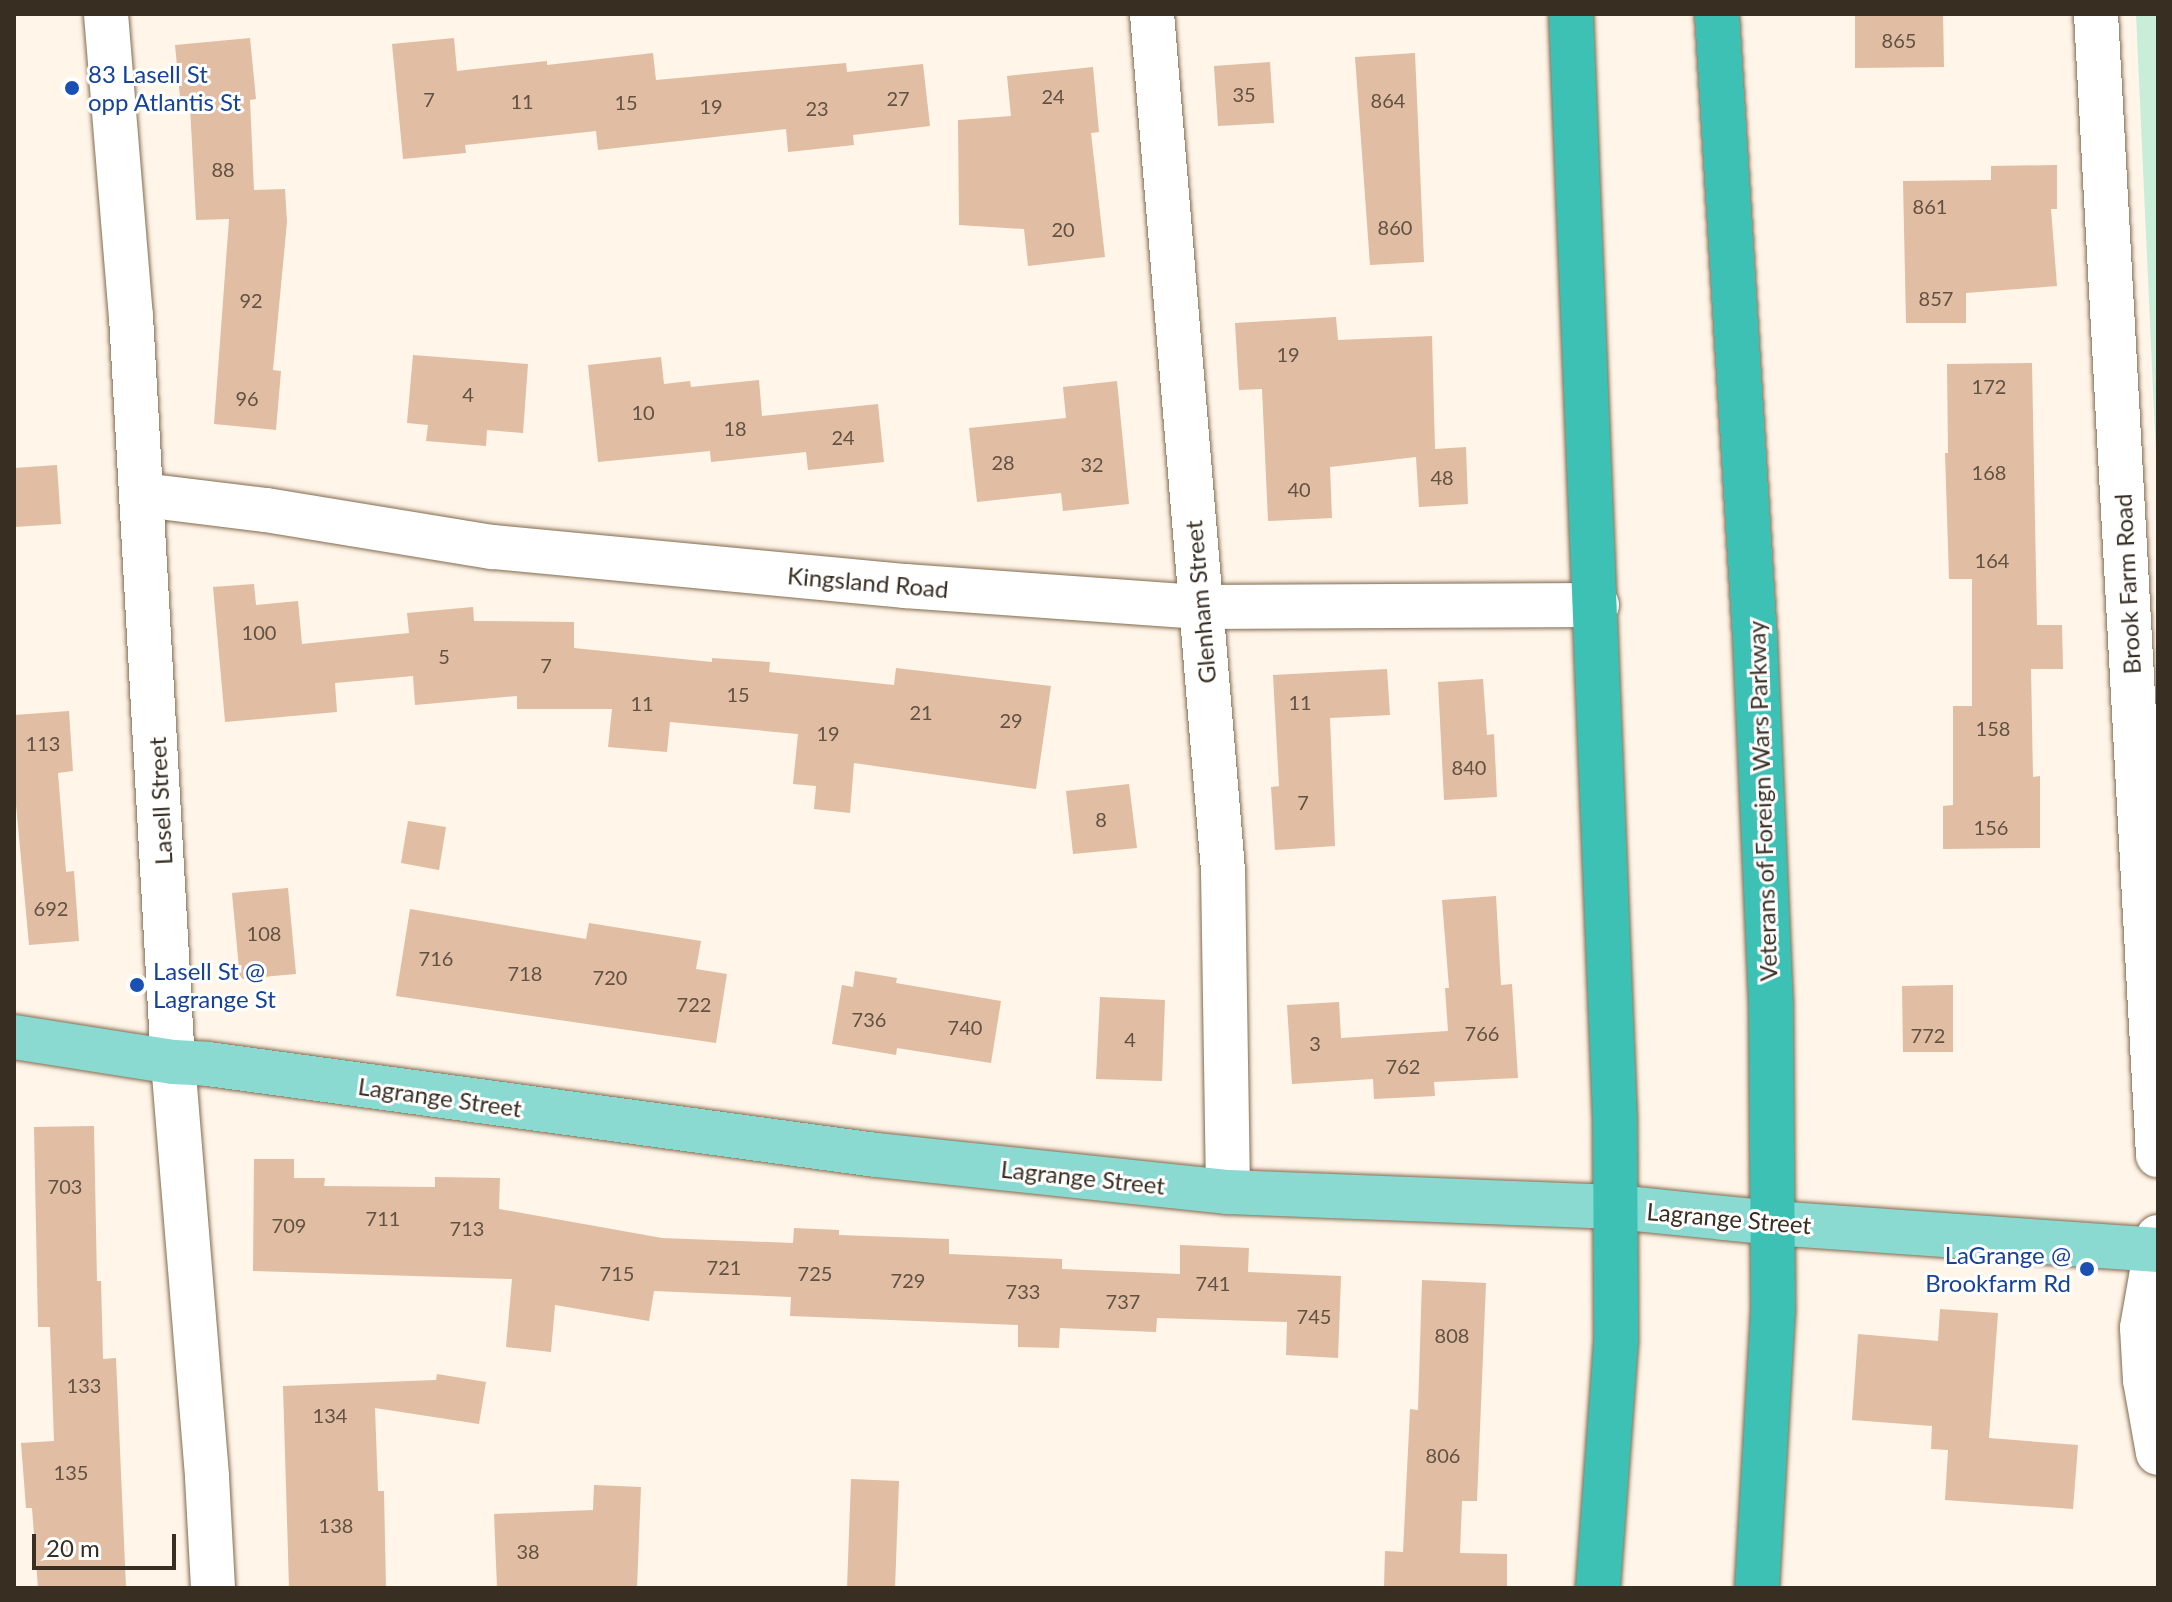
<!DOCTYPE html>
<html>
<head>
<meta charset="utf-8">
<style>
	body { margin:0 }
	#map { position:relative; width:2172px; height:1602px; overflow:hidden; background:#fff5e8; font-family:Lato,sans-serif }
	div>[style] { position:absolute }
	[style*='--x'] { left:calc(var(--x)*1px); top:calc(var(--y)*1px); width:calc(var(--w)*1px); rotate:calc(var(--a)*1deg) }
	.green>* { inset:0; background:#c8edd9 }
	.building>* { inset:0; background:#e0bda3 }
	.roads { filter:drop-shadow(0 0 2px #826b4f) drop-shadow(0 0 2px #826b4f) }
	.minor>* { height:44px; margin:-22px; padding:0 22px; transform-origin:22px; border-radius:22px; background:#fff }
	.major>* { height:44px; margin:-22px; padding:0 22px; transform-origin:22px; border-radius:22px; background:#8adad2 }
	.highway>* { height:44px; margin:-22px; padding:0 22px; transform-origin:22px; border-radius:22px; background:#3cc1b4 }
	.dots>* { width:22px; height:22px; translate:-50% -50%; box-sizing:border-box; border:4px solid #fff; border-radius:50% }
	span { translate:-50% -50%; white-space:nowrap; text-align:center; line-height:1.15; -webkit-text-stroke:6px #fff; paint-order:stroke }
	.number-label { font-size:20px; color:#625242 }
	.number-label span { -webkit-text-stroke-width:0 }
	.transit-label { font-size:24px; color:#164399 }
	.left { translate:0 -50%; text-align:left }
	.right { translate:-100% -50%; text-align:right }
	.street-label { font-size:24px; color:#382e22 }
	.frame { position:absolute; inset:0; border:16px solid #382e22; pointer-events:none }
	.scale { position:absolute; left:32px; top:1534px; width:144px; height:36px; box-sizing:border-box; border:4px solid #382e22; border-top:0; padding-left:10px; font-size:24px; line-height:28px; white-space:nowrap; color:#382e22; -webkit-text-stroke:6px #fff; paint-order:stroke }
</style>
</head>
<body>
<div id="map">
	<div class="green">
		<i style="clip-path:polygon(2136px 14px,2158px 14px,2158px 499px)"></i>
	</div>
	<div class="building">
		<i style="clip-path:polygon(1855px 14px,1943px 14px,1944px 67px,1855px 68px)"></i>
		<i style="clip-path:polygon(250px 38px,256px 99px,250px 100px,254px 190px,285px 189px,287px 222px,273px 370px,281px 371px,276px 430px,214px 424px,229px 219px,196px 220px,190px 106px,181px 107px,175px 45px)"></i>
		<i style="clip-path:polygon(454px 38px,457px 71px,547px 61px,547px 65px,653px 53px,656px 80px,846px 63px,847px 72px,923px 64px,930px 126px,853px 135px,854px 145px,788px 152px,786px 129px,598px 150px,596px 131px,465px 145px,466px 153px,403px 159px,392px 44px)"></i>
		<i style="clip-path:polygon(1415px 53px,1424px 262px,1370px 265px,1355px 57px)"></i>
		<i style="clip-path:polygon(1270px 62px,1274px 123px,1218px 126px,1214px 66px)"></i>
		<i style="clip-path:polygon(1093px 67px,1099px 132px,1091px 133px,1105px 257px,1028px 266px,1024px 229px,959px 225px,958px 120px,1011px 116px,1007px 76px)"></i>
		<i style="clip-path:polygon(2057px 165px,2057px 209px,2051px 209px,2057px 286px,1966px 293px,1966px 323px,1906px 323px,1903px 181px,1991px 180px,1991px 166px)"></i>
		<i style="clip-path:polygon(1336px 317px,1338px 340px,1432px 336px,1435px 449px,1466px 447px,1468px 504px,1419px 507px,1416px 457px,1330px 467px,1332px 518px,1268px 521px,1262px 389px,1239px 390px,1235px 323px)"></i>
		<i style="clip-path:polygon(413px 355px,528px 364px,523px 433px,487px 430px,486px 446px,426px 441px,428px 425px,407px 423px)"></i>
		<i style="clip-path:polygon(661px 357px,664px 384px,690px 381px,691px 387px,759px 380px,762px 416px,878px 404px,884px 462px,808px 470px,806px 452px,711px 462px,710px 451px,598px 462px,588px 365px)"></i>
		<i style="clip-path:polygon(2032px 363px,2037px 625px,2062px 625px,2063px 669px,2031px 669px,2033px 777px,2040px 776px,2040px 848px,1943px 849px,1943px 806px,1953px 805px,1953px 706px,1972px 706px,1972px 579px,1949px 579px,1945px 453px,1948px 453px,1947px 364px)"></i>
		<i style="clip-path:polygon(1117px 381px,1129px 504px,1063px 511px,1061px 493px,977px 502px,969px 428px,1066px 418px,1063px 387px)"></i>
		<i style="clip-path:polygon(57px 465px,61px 524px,14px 527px,14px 468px)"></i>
		<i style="clip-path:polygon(254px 584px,256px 605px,298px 601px,302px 644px,409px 633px,407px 613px,473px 607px,474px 621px,574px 622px,574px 648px,712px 662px,712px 658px,770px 662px,769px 672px,894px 685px,896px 668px,1051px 686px,1036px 789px,854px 763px,850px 813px,814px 809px,816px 786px,793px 784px,798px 734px,670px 722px,667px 752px,608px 747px,612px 709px,517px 709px,517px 696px,415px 705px,413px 676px,335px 683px,337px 712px,225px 722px,213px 587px)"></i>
		<i style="clip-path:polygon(1387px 669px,1390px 715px,1330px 718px,1335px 846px,1275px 850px,1271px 787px,1279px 786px,1273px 675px)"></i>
		<i style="clip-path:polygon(1483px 679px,1487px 735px,1494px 734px,1497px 797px,1444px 800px,1438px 682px)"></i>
		<i style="clip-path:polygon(69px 711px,73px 771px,58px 773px,66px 872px,74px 871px,79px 941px,29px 945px,14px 783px,14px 715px)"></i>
		<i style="clip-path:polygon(1129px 784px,1137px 848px,1073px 854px,1066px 791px)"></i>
		<i style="clip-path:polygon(408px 821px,446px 827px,439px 870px,401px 863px)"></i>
		<i style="clip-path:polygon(288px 888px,296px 974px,240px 979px,232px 893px)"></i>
		<i style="clip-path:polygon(1496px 896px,1501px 985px,1512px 984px,1518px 1078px,1434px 1082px,1435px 1096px,1374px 1099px,1373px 1079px,1292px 1084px,1287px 1005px,1339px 1002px,1341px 1038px,1448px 1031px,1445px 988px,1449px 988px,1442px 900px)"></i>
		<i style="clip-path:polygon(410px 909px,586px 939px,589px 923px,701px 941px,696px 969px,727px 974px,716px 1043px,396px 996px)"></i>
		<i style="clip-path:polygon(855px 971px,897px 978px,896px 983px,1001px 1001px,991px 1063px,897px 1048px,896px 1055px,832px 1044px,842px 985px,853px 987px)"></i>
		<i style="clip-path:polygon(1953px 985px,1953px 1052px,1903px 1052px,1902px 986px)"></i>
		<i style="clip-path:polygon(1100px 997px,1165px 1000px,1162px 1081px,1096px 1079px)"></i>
		<i style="clip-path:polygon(94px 1126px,97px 1281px,101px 1281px,103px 1359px,116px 1358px,126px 1588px,38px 1588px,32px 1508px,26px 1508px,21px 1443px,54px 1441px,50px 1327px,38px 1327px,34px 1127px)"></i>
		<i style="clip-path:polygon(254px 1159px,294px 1159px,294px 1178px,325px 1178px,324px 1186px,435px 1187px,435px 1177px,500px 1178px,499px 1209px,662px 1238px,793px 1243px,794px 1228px,839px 1230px,839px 1235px,949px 1239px,949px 1254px,1062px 1259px,1062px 1269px,1180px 1274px,1180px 1245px,1249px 1248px,1248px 1272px,1341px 1276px,1338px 1358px,1286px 1355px,1287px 1322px,1157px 1318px,1156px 1332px,1060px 1328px,1059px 1348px,1018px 1347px,1018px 1325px,790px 1316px,791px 1297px,654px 1291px,649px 1321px,555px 1305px,551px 1352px,506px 1347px,512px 1279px,253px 1271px)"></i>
		<i style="clip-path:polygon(1422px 1280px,1486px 1283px,1477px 1501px,1462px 1501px,1460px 1553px,1507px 1554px,1507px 1588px,1384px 1588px,1385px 1551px,1403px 1552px,1410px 1409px,1418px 1410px)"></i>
		<i style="clip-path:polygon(1940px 1309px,1998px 1313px,1989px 1438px,2078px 1445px,2073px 1509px,1945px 1500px,1948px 1450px,1931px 1449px,1932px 1426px,1852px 1420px,1858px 1334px,1938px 1341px)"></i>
		<i style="clip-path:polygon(437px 1374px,486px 1382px,479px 1424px,375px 1408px,378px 1491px,384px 1491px,386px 1588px,289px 1588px,283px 1386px,436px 1380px)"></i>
		<i style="clip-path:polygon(851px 1479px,899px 1481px,895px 1588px,847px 1588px)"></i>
		<i style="clip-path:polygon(594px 1485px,641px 1487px,637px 1588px,497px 1588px,494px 1514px,593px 1510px)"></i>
	</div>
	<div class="roads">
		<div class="minor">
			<i style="--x:106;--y:14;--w:303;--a:85.3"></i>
			<i style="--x:131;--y:316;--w:747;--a:86.78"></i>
			<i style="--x:173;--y:1062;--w:416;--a:85.3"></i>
			<i style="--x:207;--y:1477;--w:111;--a:86.9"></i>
			<i style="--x:1152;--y:14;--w:860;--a:85.26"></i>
			<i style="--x:1223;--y:871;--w:321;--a:89.1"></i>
			<i style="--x:2096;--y:14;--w:1143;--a:86.89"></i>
			<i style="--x:143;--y:495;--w:124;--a:7"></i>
			<i style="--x:266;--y:510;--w:230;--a:9.3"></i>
			<i style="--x:493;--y:547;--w:414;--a:5.4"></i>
			<i style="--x:905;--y:586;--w:296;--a:4.1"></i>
			<i style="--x:1200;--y:607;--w:397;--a:-0.3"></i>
			<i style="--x:2158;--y:1237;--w:92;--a:100"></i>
			<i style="--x:2142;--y:1328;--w:52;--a:86.7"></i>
			<i style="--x:2145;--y:1380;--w:74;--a:79.9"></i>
		</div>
		<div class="major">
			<i style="--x:14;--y:1037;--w:161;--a:8.9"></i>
			<i style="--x:173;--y:1062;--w:35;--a:3"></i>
			<i style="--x:208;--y:1064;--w:674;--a:7.76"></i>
			<i style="--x:876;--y:1155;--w:354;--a:6"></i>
			<i style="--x:1228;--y:1192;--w:388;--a:2.2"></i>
			<i style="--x:1616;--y:1207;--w:158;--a:5.8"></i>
			<i style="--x:1773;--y:1223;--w:386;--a:4"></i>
		</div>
		<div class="highway">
			<i style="--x:1571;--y:14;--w:1107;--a:87.72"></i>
			<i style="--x:1615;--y:1120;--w:222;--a:89.7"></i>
			<i style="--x:1616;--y:1342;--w:247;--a:94.2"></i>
			<i style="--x:1717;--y:14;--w:625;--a:86.52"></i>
			<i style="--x:1755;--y:638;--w:368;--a:87.5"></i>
			<i style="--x:1771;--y:1006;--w:305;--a:89.6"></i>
			<i style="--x:1773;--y:1311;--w:277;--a:93.3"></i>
		</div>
	</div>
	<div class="dots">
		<i style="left:72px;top:88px;background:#1a4fb4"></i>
		<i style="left:137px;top:985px;background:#1a4fb4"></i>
		<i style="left:2087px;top:1269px;background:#1a4fb4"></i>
	</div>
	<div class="number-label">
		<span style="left:1899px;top:40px">865</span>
		<span style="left:1244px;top:94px">35</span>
		<span style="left:1053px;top:96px">24</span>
		<span style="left:898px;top:98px">27</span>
		<span style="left:429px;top:99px">7</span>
		<span style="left:1388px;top:100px">864</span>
		<span style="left:522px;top:101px">11</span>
		<span style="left:626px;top:102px">15</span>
		<span style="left:711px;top:106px">19</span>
		<span style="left:817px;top:108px">23</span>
		<span style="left:223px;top:169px">88</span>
		<span style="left:1930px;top:206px">861</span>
		<span style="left:1395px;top:227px">860</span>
		<span style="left:1063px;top:229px">20</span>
		<span style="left:1936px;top:298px">857</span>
		<span style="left:251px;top:300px">92</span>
		<span style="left:1288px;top:354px">19</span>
		<span style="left:1989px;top:386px">172</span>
		<span style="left:468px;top:394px">4</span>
		<span style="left:247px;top:398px">96</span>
		<span style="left:643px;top:412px">10</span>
		<span style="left:735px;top:428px">18</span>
		<span style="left:843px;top:437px">24</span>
		<span style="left:1003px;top:462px">28</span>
		<span style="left:1092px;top:464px">32</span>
		<span style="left:1989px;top:472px">168</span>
		<span style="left:1442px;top:477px">48</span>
		<span style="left:1299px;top:489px">40</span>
		<span style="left:1992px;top:560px">164</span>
		<span style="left:259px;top:632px">100</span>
		<span style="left:444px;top:656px">5</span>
		<span style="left:546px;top:665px">7</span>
		<span style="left:738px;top:694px">15</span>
		<span style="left:1300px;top:702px">11</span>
		<span style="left:642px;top:703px">11</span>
		<span style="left:921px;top:712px">21</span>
		<span style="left:1011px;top:720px">29</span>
		<span style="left:1993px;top:728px">158</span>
		<span style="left:828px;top:733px">19</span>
		<span style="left:43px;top:743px">113</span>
		<span style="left:1469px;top:767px">840</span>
		<span style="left:1303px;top:802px">7</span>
		<span style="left:1101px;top:819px">8</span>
		<span style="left:1991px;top:827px">156</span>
		<span style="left:51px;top:908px">692</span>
		<span style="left:264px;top:933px">108</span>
		<span style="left:436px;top:958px">716</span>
		<span style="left:525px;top:973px">718</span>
		<span style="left:610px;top:977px">720</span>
		<span style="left:694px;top:1004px">722</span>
		<span style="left:869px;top:1019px">736</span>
		<span style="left:965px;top:1027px">740</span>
		<span style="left:1482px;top:1033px">766</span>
		<span style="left:1928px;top:1035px">772</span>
		<span style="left:1130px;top:1039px">4</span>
		<span style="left:1315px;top:1043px">3</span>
		<span style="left:1403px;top:1066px">762</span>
		<span style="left:65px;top:1186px">703</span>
		<span style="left:383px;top:1218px">711</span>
		<span style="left:289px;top:1225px">709</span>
		<span style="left:467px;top:1228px">713</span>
		<span style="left:724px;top:1267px">721</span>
		<span style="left:617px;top:1273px">715</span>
		<span style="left:815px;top:1273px">725</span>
		<span style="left:908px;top:1280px">729</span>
		<span style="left:1213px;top:1283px">741</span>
		<span style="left:1023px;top:1291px">733</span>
		<span style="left:1123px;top:1301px">737</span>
		<span style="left:1314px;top:1316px">745</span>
		<span style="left:1452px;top:1335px">808</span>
		<span style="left:84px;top:1385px">133</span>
		<span style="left:330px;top:1415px">134</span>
		<span style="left:1443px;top:1455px">806</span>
		<span style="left:71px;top:1472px">135</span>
		<span style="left:336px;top:1525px">138</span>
		<span style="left:528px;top:1551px">38</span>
	</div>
	<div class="transit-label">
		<span class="left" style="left:88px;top:88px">83 Lasell St<br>opp Atlantis St</span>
		<span class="left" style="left:153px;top:985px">Lasell St @<br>Lagrange St</span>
		<span class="right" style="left:2071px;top:1269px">LaGrange @<br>Brookfarm Rd</span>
	</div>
	<div class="street-label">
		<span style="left:868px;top:582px;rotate:5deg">Kingsland Road</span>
		<span style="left:2127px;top:584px;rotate:-93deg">Brook Farm Road</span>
		<span style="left:1200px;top:602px;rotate:-95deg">Glenham Street</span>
		<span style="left:160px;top:801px;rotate:-93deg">Lasell Street</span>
		<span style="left:1762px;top:801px;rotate:-92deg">Veterans of Foreign Wars Parkway</span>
		<span style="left:440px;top:1097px;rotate:8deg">Lagrange Street</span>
		<span style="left:1083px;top:1177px;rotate:6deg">Lagrange Street</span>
		<span style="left:1729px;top:1218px;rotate:5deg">Lagrange Street</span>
	</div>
	<div class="frame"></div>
	<div class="scale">20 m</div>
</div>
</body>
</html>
